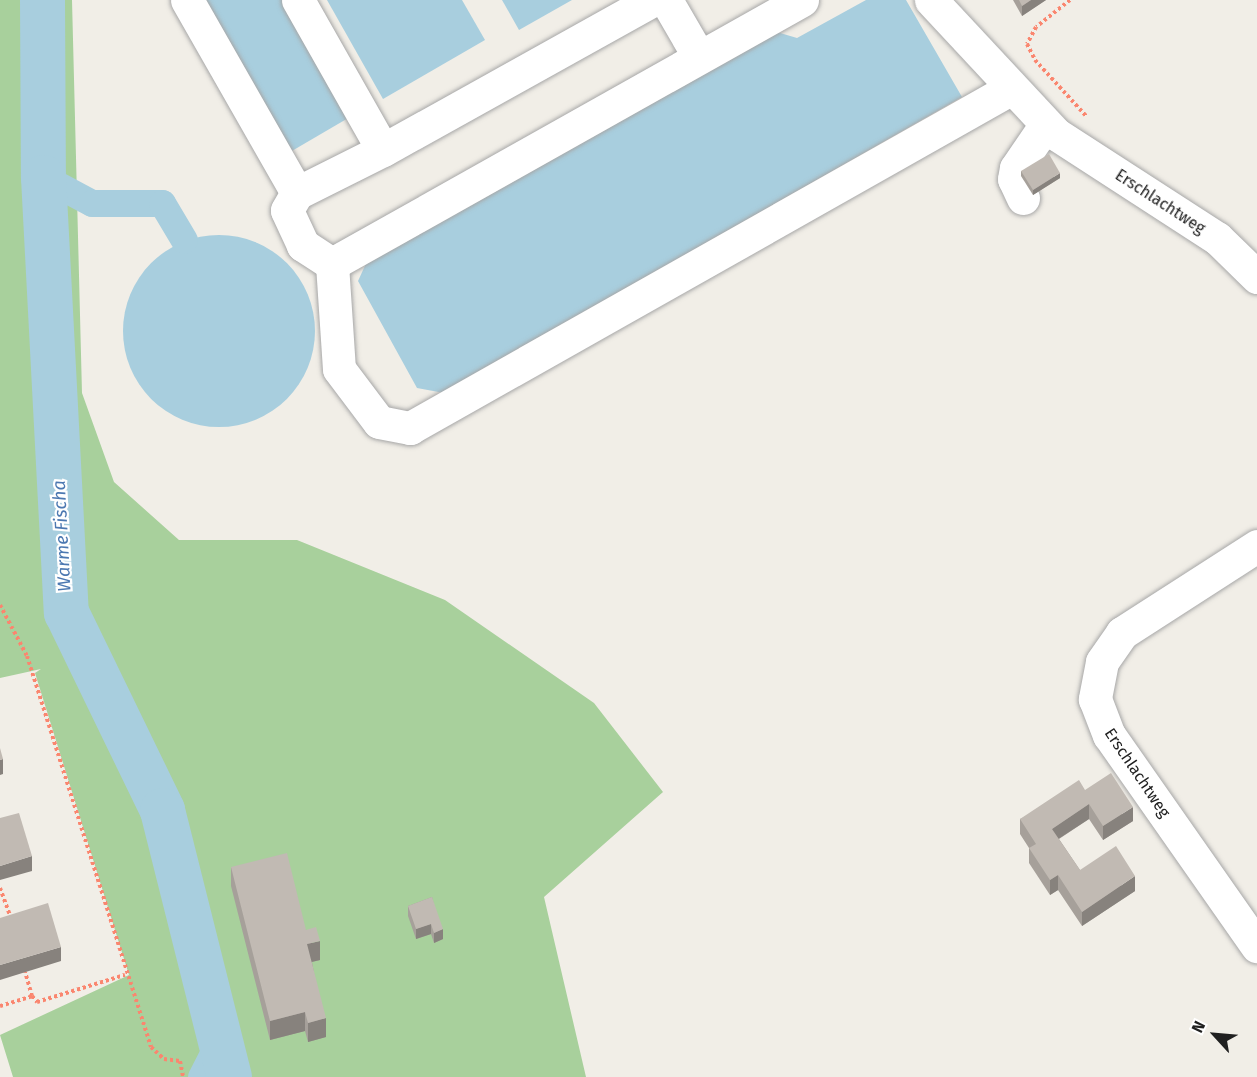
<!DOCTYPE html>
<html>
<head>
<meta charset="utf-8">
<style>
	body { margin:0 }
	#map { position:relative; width:1257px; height:1077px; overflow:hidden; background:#f1eee7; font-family:"Fira Sans",sans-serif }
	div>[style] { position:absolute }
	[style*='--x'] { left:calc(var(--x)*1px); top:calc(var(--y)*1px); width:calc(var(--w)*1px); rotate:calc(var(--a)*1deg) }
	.forest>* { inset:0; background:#a8d09c }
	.water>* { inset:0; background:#a8cede }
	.round { border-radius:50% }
	.canal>* { height:27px; margin:-13.5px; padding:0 13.5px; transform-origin:13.5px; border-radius:13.5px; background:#a8cede }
	.river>* { height:45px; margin:-22.5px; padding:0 22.5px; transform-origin:22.5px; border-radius:22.5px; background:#a8cede }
	.path>* { height:4px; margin-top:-2px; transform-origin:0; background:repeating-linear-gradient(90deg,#fa866f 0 3px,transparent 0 6px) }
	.roads { filter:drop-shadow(0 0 2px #a7a7a7) drop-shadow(0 0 2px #a7a7a7) }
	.minor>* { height:33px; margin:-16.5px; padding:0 16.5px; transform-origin:16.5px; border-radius:16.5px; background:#fff }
	.wall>* { inset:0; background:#a6a09a }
	.shaded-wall>* { inset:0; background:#87827d }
	.building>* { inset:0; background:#c1bab3 }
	span { translate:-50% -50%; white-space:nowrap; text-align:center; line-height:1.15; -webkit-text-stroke:4.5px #fff; paint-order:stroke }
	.street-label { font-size:16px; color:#202020 }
	.water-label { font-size:18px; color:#4c78b1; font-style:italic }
	.north { position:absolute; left:1185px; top:1005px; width:60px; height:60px; -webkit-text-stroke:4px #fff; paint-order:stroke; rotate:296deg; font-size:16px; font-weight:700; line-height:24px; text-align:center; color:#202020 }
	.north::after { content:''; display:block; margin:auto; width:21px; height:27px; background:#202020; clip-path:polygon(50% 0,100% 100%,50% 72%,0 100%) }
</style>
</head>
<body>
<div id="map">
	<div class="forest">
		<i style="clip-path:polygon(0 0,72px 0,82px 393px,114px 482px,179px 540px,297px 540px,445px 600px,594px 703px,663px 792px,544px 897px,586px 1077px,13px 1077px,0 1035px,129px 975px,35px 673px,41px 669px,0 678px)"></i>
	</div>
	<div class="water">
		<i style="clip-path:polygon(196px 0,282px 0,350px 117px,285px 155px)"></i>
		<i style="clip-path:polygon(327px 0,462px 0,485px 40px,383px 99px)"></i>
		<i style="clip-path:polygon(502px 0,572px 0,519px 30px)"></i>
		<i style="clip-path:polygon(866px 0,906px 0,962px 97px,444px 393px,417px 388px,358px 281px,369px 257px,770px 30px,797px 38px)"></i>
		<i class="round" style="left:123px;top:235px;width:192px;height:192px"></i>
	</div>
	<div class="canal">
		<i style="--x:43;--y:177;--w:55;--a:28"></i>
		<i style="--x:92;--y:203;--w:70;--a:0"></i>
		<i style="--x:162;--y:203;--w:43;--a:59.3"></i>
		<i style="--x:201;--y:1077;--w:38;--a:-63"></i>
	</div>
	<div class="river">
		<i style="--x:42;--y:0;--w:177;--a:89.7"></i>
		<i style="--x:43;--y:177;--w:436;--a:87"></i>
		<i style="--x:66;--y:612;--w:220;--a:64.1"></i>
		<i style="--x:162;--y:810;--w:275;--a:75.9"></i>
	</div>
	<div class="path">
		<i style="--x:1070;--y:0;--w:43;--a:141.5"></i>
		<i style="--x:1036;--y:27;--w:19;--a:118"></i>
		<i style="--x:1027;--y:44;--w:18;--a:63"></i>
		<i style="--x:1035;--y:60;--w:77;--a:47.6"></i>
		<i style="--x:0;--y:605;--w:58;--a:62.1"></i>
		<i style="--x:27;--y:656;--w:410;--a:72.4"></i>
		<i style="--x:151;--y:1047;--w:18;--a:43"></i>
		<i style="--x:164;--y:1059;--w:16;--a:7"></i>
		<i style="--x:180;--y:1061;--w:16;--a:79"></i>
		<i style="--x:0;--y:888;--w:33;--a:70"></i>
		<i style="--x:32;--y:996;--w:8;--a:50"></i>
		<i style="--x:37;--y:1002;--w:92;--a:-17.1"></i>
		<i style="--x:0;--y:1006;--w:34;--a:-17"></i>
		<i style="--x:32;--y:996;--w:25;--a:-106"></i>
	</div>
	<div class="roads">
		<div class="minor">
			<i style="--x:187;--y:0;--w:222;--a:60.3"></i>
			<i style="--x:298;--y:0;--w:172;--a:60.5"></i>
			<i style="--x:383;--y:150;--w:309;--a:-29.1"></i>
			<i style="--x:666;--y:0;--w:66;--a:59.9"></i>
			<i style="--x:802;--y:0;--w:539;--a:150.68"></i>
			<i style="--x:332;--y:264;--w:105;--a:86.2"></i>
			<i style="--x:339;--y:369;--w:66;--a:53"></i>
			<i style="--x:379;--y:422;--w:32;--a:11"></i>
			<i style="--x:410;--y:428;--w:691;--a:-29.46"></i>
			<i style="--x:931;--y:0;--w:183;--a:47"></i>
			<i style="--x:1056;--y:134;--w:192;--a:32.9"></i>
			<i style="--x:1217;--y:238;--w:56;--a:44.3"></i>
			<i style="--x:1023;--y:198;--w:21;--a:-115"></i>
			<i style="--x:1014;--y:179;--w:11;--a:-80"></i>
			<i style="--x:1016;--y:168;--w:53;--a:-55.7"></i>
			<i style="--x:332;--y:264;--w:35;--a:-147"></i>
			<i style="--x:303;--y:245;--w:38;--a:-115"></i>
			<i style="--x:287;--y:210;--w:20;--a:-60"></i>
			<i style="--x:297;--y:193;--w:96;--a:-26.6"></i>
			<i style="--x:1257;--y:546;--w:161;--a:147.2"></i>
			<i style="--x:1122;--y:633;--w:35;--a:125"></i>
			<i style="--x:1102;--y:662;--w:38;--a:101"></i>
			<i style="--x:1095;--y:699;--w:39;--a:69"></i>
			<i style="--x:1109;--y:735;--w:258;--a:55"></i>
		</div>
	</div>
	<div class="wall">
		<i style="clip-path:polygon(1013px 0,1046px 0,1022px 16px)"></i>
		<i style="clip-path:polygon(1021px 171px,1060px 178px,1033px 195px,1021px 176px)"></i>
		<i style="clip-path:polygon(1085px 790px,1133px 821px,1103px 840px,1089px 819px,1059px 839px,1080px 870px,1135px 891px,1082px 926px,1058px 890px,1050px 895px,1029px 863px,1029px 848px,1020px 834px,1020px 819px)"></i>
		<i style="clip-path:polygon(231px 867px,306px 930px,320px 960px,312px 962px,326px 1037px,308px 1042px,305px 1031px,270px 1040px,231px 886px)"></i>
		<i style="clip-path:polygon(432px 897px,443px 939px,434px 943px,431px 934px,416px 939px,408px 916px,408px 906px)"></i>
	</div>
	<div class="shaded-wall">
		<i style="clip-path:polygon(1031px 0,1046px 0,1022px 16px,1022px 6px)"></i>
		<i style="clip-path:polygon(1060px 173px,1060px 178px,1033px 195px,1033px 190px)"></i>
		<i style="clip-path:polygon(3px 759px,3px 774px,0 775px,0 760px)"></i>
		<i style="clip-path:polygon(1089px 804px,1089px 819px,1052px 843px,1052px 829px)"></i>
		<i style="clip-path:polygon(1133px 807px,1133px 821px,1103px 840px,1103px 826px)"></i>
		<i style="clip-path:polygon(32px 856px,32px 871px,0 880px,0 866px)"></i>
		<i style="clip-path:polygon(1058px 875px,1058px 890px,1050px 895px,1050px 880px)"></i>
		<i style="clip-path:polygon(1135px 876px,1135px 891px,1082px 926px,1082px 912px)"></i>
		<i style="clip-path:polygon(431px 924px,431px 934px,416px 939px,416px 929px)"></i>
		<i style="clip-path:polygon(443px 929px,443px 939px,434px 943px,434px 933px)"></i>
		<i style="clip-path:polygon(320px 941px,320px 960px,307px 963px,307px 944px)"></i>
		<i style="clip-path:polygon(61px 947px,61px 961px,0 980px,0 965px)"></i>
		<i style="clip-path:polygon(305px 1012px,305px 1031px,270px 1040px,270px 1021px)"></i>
		<i style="clip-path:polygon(326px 1018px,326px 1037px,308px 1042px,308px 1023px)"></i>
	</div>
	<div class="building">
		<i style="clip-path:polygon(1019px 0,1031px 0,1022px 6px)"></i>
		<i style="clip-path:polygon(1049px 154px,1060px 173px,1033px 190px,1021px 171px)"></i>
		<i style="clip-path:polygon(0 748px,3px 759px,0 760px)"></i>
		<i style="clip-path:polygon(1111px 773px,1133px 807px,1103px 826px,1089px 804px,1052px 829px,1080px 870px,1116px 846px,1135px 876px,1082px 912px,1058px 875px,1050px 880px,1029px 848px,1036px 844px,1020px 819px,1079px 780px,1085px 790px)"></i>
		<i style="clip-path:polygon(19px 813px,32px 856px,0 866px,0 818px)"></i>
		<i style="clip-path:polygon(287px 853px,306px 930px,316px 927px,320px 941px,307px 944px,326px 1018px,308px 1023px,305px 1012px,270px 1021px,231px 867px)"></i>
		<i style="clip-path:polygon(432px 897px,443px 929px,434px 933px,431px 924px,416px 929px,408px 906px)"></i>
		<i style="clip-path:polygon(48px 903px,61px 947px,0 965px,0 918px)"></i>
	</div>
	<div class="street-label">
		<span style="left:1160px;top:202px;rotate:33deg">Erschlachtweg</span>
		<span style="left:1137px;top:773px;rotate:56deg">Erschlachtweg</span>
	</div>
	<div class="water-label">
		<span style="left:62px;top:536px;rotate:-93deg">Warme Fischa</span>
	</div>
	<div class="north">N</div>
</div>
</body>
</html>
